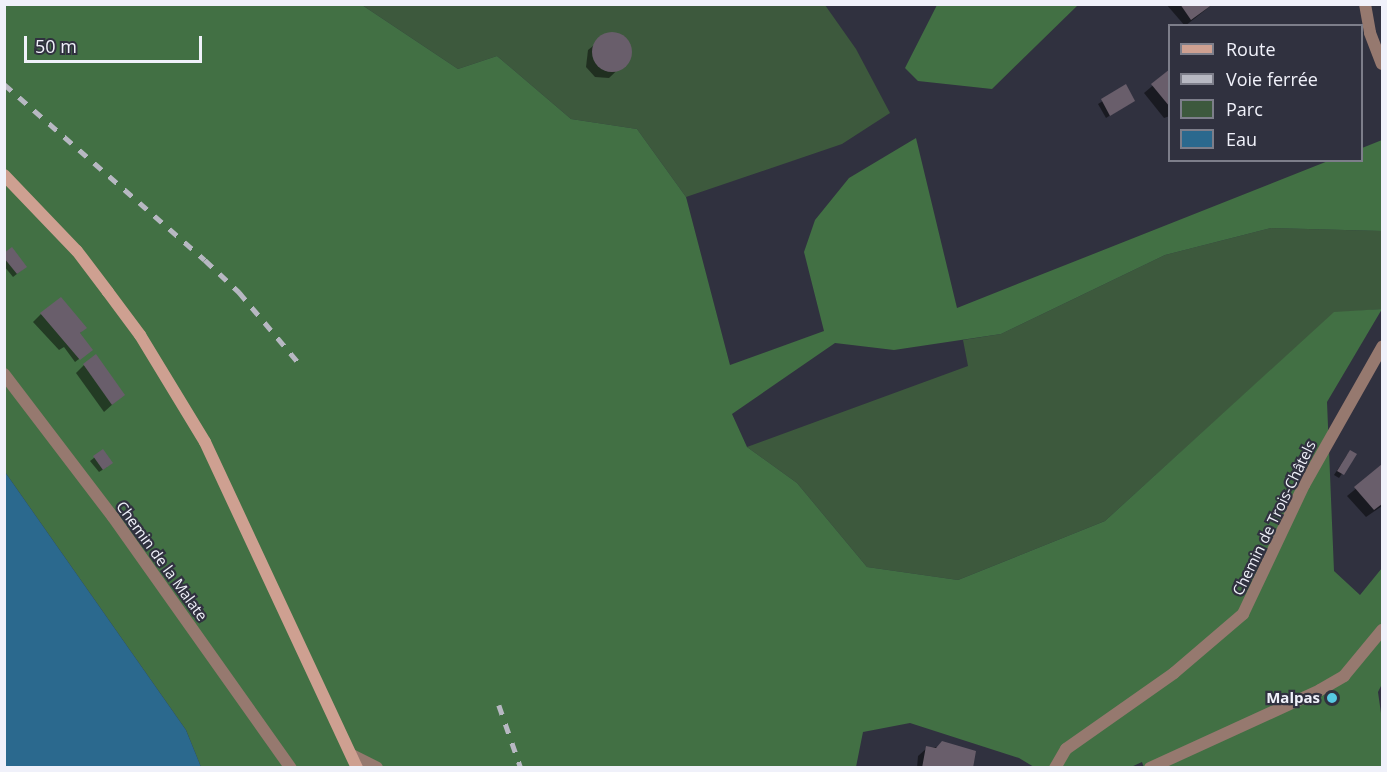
<!DOCTYPE html>
<html>
<head>
<meta charset="utf-8">
<style>
	body { margin:0 }
	#map { position:relative; width:1387px; height:772px; overflow:hidden; background:#30313f; font-family:"Open Sans",sans-serif }
	div>[style] { position:absolute }
	[style*='--x'] { left:calc(var(--x)*1px); top:calc(var(--y)*1px); width:calc(var(--w)*1px); rotate:calc(var(--a)*1deg) }
	.green>* { inset:0; background:#3d593d }
	.forest>* { inset:0; background:#427044 }
	.water>* { inset:0; background:#2b698e }
	.shadow>* { inset:0; background:#0007 }
	.building>* { inset:0; background:#695e6b }
	.round { border-radius:50% }
	.street>* { height:12px; margin:-6px; padding:0 6px; transform-origin:6px; border-radius:6px; background:#96796f }
	.secondary>* { height:12px; margin:-6px; padding:0 6px; transform-origin:6px; border-radius:6px; background:#cea091 }
	.rail>* { height:4.5px; margin-top:-2.25px; transform-origin:0; background:repeating-linear-gradient(90deg,#b7b8c2 0 10px,transparent 0 20px) }
	.dots>* { width:16px; height:16px; translate:-50% -50%; box-sizing:border-box; border:3px solid #30313f; border-radius:50% }
	span { translate:-50% -50%; white-space:nowrap; text-align:center; line-height:1.15; -webkit-text-stroke:4.5px #30313f; paint-order:stroke }
	.street-label { font-size:15px; color:#f0f1fa }
	.poi-label { font-size:15px; color:#f0f1fa; font-weight:700 }
	.right { translate:-100% -50%; text-align:right }
	.frame { position:absolute; inset:0; border:6px solid #f0f1fa; pointer-events:none }
	.legend { position:absolute; left:1168px; top:24px; width:195px; height:138px; box-sizing:border-box; background:#30313f; border:2px solid #7d7e8a; margin:0; padding:8px 10px; list-style:none; font-size:18px; color:#f0f1fa }
	.legend li { display:flex; align-items:center; gap:12px; height:30px }
	.legend b { width:30px; border:2px solid #7d7e8a }
	.scale { position:absolute; left:24px; top:36px; width:178px; height:27px; box-sizing:border-box; border:3px solid #f0f1fa; border-top:0; padding-left:8px; font-size:18px; line-height:21px; white-space:nowrap; color:#f0f1fa; -webkit-text-stroke:4px #30313f; paint-order:stroke }
</style>
</head>
<body>
<div id="map">
	<div class="green">
		<i style="clip-path:polygon(362px 5px,825px 5px,856px 49px,890px 113px,842px 144px,686px 197px,637px 129px,571px 119px,497px 56px,458px 69px)"></i>
		<i style="clip-path:polygon(1271px 228px,1382px 231px,1382px 309px,1334px 313px,1105px 521px,958px 580px,867px 567px,797px 483px,747px 447px,968px 366px,963px 340px,1001px 334px,1165px 255px)"></i>
	</div>
	<div class="forest">
		<i style="clip-path:polygon(5px 5px,362px 5px,458px 69px,497px 56px,571px 119px,637px 129px,686px 197px,730px 365px,824px 331px,804px 252px,815px 220px,849px 178px,916px 138px,957px 308px,1328px 161px,1362px 160px,1362px 148px,1382px 140px,1382px 231px,1271px 228px,1165px 255px,1001px 334px,894px 350px,835px 343px,732px 414px,747px 447px,797px 483px,867px 567px,958px 580px,1105px 521px,1334px 312px,1382px 309px,1327px 402px,1334px 571px,1360px 595px,1382px 568px,1382px 684px,1378px 692px,1382px 720px,1382px 767px,1144px 768px,1142px 762px,1131px 767px,1034px 767px,1019px 758px,910px 723px,863px 732px,856px 767px,201px 767px,186px 730px,5px 472px)"></i>
		<i style="clip-path:polygon(937px 5px,937px 4px,1078px 5px,992px 89px,918px 81px,905px 68px)"></i>
	</div>
	<div class="water">
		<i style="clip-path:polygon(5px 472px,186px 730px,201px 767px,5px 767px)"></i>
	</div>
	<div class="shadow">
		<i style="clip-path:polygon(1166px 4px,1213px 4px,1185px 26px)"></i>
		<i style="clip-path:polygon(608px 34px,621px 36px,629px 46px,628px 60px,609px 78px,595px 77px,586px 67px,588px 50px)"></i>
		<i style="clip-path:polygon(1170px 71px,1170px 116px,1164px 118px,1144px 93px)"></i>
		<i style="clip-path:polygon(1126px 87px,1133px 101px,1106px 118px,1098px 104px)"></i>
		<i style="clip-path:polygon(4px 255px,22px 270px,13px 277px,4px 266px)"></i>
		<i style="clip-path:polygon(41px 314px,85px 328px,79px 334px,87px 353px,75px 362px,64px 347px,59px 350px,33px 322px)"></i>
		<i style="clip-path:polygon(84px 365px,123px 395px,104px 412px,76px 373px)"></i>
		<i style="clip-path:polygon(103px 451px,107px 467px,99px 472px,90px 461px)"></i>
		<i style="clip-path:polygon(1347px 455px,1355px 455px,1339px 478px,1334px 475px)"></i>
		<i style="clip-path:polygon(1381px 468px,1382px 506px,1366px 517px,1347px 496px)"></i>
		<i style="clip-path:polygon(955px 745px,971px 768px,917px 768px,918px 756px,927px 748px)"></i>
	</div>
	<div class="building">
		<i style="clip-path:polygon(1180px 4px,1213px 4px,1191px 20px)"></i>
		<i class="round" style="left:592px;top:32px;width:40px;height:40px"></i>
		<i style="clip-path:polygon(1170px 69px,1170px 107px,1151px 84px)"></i>
		<i style="clip-path:polygon(1126px 84px,1135px 101px,1110px 116px,1101px 99px)"></i>
		<i style="clip-path:polygon(12px 247px,27px 267px,17px 274px,4px 258px,4px 253px)"></i>
		<i style="clip-path:polygon(61px 297px,87px 328px,80px 333px,93px 350px,80px 360px,40px 313px)"></i>
		<i style="clip-path:polygon(96px 354px,125px 395px,112px 405px,83px 364px)"></i>
		<i style="clip-path:polygon(103px 449px,113px 463px,103px 470px,93px 456px)"></i>
		<i style="clip-path:polygon(1350px 450px,1357px 454px,1344px 475px,1337px 471px)"></i>
		<i style="clip-path:polygon(1382px 464px,1382px 504px,1374px 510px,1354px 487px)"></i>
		<i style="clip-path:polygon(942px 741px,976px 751px,973px 768px,922px 768px,926px 746px,936px 748px)"></i>
	</div>
	<div class="street">
		<i style="--x:1365;--y:4;--w:29;--a:80"></i>
		<i style="--x:1370;--y:33;--w:33;--a:69"></i>
		<i style="--x:4;--y:374;--w:180;--a:52.7"></i>
		<i style="--x:113;--y:517;--w:308;--a:54.7"></i>
		<i style="--x:352;--y:755;--w:28;--a:27"></i>
		<i style="--x:1055;--y:768;--w:22;--a:-60"></i>
		<i style="--x:1066;--y:749;--w:132;--a:-35.1"></i>
		<i style="--x:1174;--y:673;--w:91;--a:-40.5"></i>
		<i style="--x:1243;--y:614;--w:143;--a:-64.7"></i>
		<i style="--x:1304;--y:485;--w:159;--a:-60.5"></i>
		<i style="--x:1150;--y:768;--w:187;--a:-24.6"></i>
		<i style="--x:1320;--y:690;--w:28;--a:-30"></i>
		<i style="--x:1344;--y:676;--w:60;--a:-50.4"></i>
	</div>
	<div class="secondary">
		<i style="--x:4;--y:175;--w:105;--a:46.2"></i>
		<i style="--x:77;--y:251;--w:51;--a:52.9"></i>
		<i style="--x:108;--y:292;--w:54;--a:53.3"></i>
		<i style="--x:140;--y:335;--w:125;--a:58.7"></i>
		<i style="--x:205;--y:442;--w:360;--a:65"></i>
	</div>
	<div class="rail">
		<i style="--x:4;--y:84;--w:267;--a:41.2"></i>
		<i style="--x:205;--y:260;--w:47;--a:43.3"></i>
		<i style="--x:239;--y:292;--w:99;--a:49.9"></i>
		<i style="--x:499;--y:705;--w:67;--a:70.8"></i>
	</div>
	<div class="dots">
		<i style="left:1332px;top:698px;background:#57c9e3"></i>
	</div>
	<div class="street-label">
		<span style="left:1274px;top:518px;rotate:-64deg">Chemin de Trois-Châtels</span>
		<span style="left:162px;top:561px;rotate:54deg">Chemin de la Malate</span>
	</div>
	<div class="poi-label">
		<span class="right" style="left:1320px;top:698px">Malpas</span>
	</div>
	<div class="frame"></div>
	<ul class="legend">
	<li><b style="height:8px;background:#cea091"></b>Route</li>
	<li><b style="height:8px;background:#b7b8c2"></b>Voie ferrée</li>
	<li><b style="height:16px;background:#3d593d"></b>Parc</li>
	<li><b style="height:16px;background:#2b698e"></b>Eau</li>
	</ul>
	<div class="scale">50 m</div>
</div>
</body>
</html>
